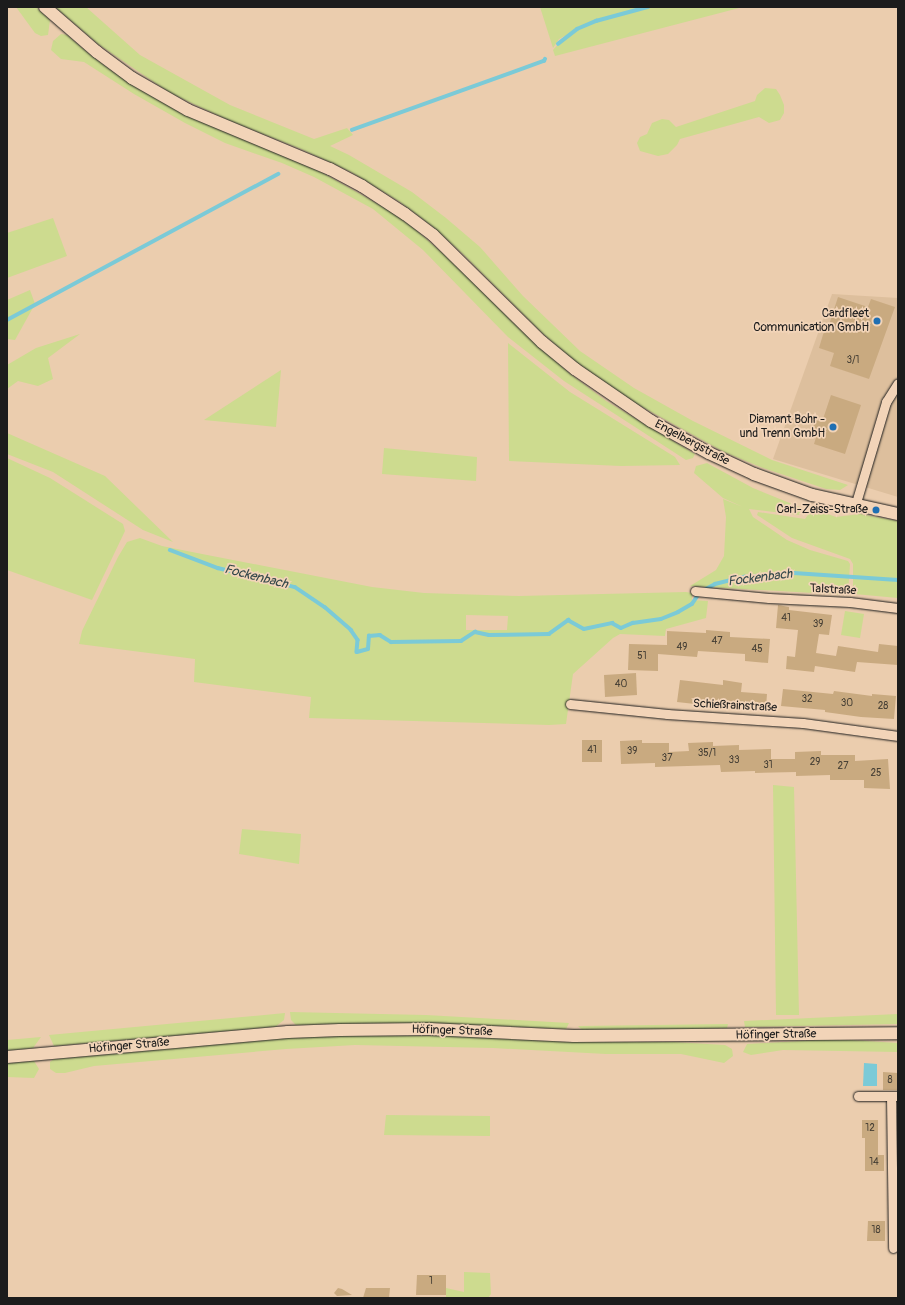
<!DOCTYPE html>
<html>
<head>
<meta charset="utf-8">
<style>
	body { margin:0 }
	#map { position:relative; width:905px; height:1305px; overflow:hidden; background:#ebcdae; font-family:Pangolin,sans-serif }
	div>[style] { position:absolute }
	[style*='--x'] { left:calc(var(--x)*1px); top:calc(var(--y)*1px); width:calc(var(--w)*1px); rotate:calc(var(--a)*1deg) }
	.built>* { inset:0; background:#ddbf9d }
	.green>* { inset:0; background:#cddb8f }
	.water>* { inset:0; background:#7bcad7 }
	.stream>* { height:3.5px; margin:-1.75px; padding:0 1.75px; transform-origin:1.75px; border-radius:1.75px; background:#7bcad7 }
	.building>* { inset:0; background:#c9aa80 }
	.roads { filter:drop-shadow(0 0 1px #1c1c1c) drop-shadow(0 0 1px #1c1c1c) }
	.minor>* { height:9px; margin:-4.5px; padding:0 4.5px; transform-origin:4.5px; border-radius:4.5px; background:#f2d4b8 }
	.tertiary>* { height:12px; margin:-6px; padding:0 6px; transform-origin:6px; border-radius:6px; background:#f2d4b8 }
	.dots>* { width:11px; height:11px; translate:-50% -50%; box-sizing:border-box; border:2px solid #f2d4b8; border-radius:50% }
	span { translate:-50% -50%; white-space:nowrap; text-align:center; line-height:1.15; -webkit-text-stroke:3.5px #f2d4b8; paint-order:stroke }
	.number-label { font-size:10px; color:#474035 }
	.number-label span { -webkit-text-stroke-width:0 }
	.poi-label { font-size:12px; color:#1c1c1c }
	.right { translate:-100% -50%; text-align:right }
	.street-label { font-size:12px; color:#1c1c1c }
	.water-label { font-size:13px; color:#34484b; font-style:italic }
	.frame { position:absolute; inset:0; border:8px solid #1c1c1c; pointer-events:none }
</style>
</head>
<body>
<div id="map">
	<div class="built">
		<i style="clip-path:polygon(832px 294px,898px 298px,898px 497px,773px 459px)"></i>
	</div>
	<div class="green">
		<i style="clip-path:polygon(16px 7px,36px 7px,50px 20px,48px 35px,41px 36px,35px 33px)"></i>
		<i style="clip-path:polygon(55px 7px,86px 7px,140px 55px,230px 105px,314px 139px,347px 128px,353px 135px,330px 146px,349px 155px,412px 192px,446px 218px,480px 247px,523px 296px,580px 351px,634px 388px,693px 421px,772px 460px,848px 485px,840px 490px,826px 489px,763px 468px,724px 452px,626px 398px,569px 357px,540px 331px,463px 254px,433px 227px,400px 202px,351px 172px,301px 149px,230px 121px,170px 93px,98px 44px)"></i>
		<i style="clip-path:polygon(540px 7px,644px 7px,595px 20px,559px 39px,553px 48px)"></i>
		<i style="clip-path:polygon(653px 7px,743px 7px,555px 56px,553px 50px,561px 41px,576px 31px,596px 22px)"></i>
		<i style="clip-path:polygon(61px 34px,67px 35px,93px 57px,129px 83px,183px 114px,321px 172px,401px 217px,454px 263px,519px 328px,569px 373px,606px 401px,695px 454px,693px 458px,686px 460px,564px 381px,508px 337px,423px 250px,373px 209px,314px 177px,282px 163px,225px 143px,185px 123px,134px 94px,84px 62px,61px 59px,51px 50px,53px 41px)"></i>
		<i style="clip-path:polygon(765px 88px,776px 89px,780px 95px,784px 105px,784px 113px,780px 120px,769px 123px,759px 117px,680px 139px,677px 145px,668px 154px,658px 156px,640px 151px,637px 143px,640px 137px,647px 134px,652px 123px,662px 119px,669px 120px,676px 127px,755px 101px,757px 95px)"></i>
		<i style="clip-path:polygon(53px 218px,67px 256px,7px 278px,7px 233px)"></i>
		<i style="clip-path:polygon(30px 290px,35px 304px,15px 340px,7px 339px,7px 300px)"></i>
		<i style="clip-path:polygon(80px 334px,48px 358px,53px 379px,38px 386px,18px 381px,7px 389px,7px 365px,36px 348px)"></i>
		<i style="clip-path:polygon(508px 343px,570px 392px,675px 457px,680px 465px,621px 466px,509px 461px)"></i>
		<i style="clip-path:polygon(281px 370px,276px 427px,204px 420px)"></i>
		<i style="clip-path:polygon(7px 433px,105px 476px,173px 542px,143px 530px,53px 472px,7px 454px)"></i>
		<i style="clip-path:polygon(384px 448px,477px 457px,476px 481px,382px 474px)"></i>
		<i style="clip-path:polygon(7px 458px,50px 478px,123px 524px,125px 531px,92px 600px,7px 570px)"></i>
		<i style="clip-path:polygon(707px 463px,753px 488px,802px 508px,799px 515px,749px 509px,753px 517px,787px 540px,810px 550px,848px 561px,850px 564px,848px 595px,690px 586px,716px 570px,724px 556px,726px 517px,723px 499px,743px 507px,723px 498px,694px 473px,696px 466px)"></i>
		<i style="clip-path:polygon(819px 511px,836px 517px,860px 514px,898px 521px,898px 598px,854px 594px,853px 590px,853px 564px,850px 559px,792px 538px,757px 515px,758px 512px,805px 519px,810px 512px)"></i>
		<i style="clip-path:polygon(evenodd,140px 538px,162px 546px,197px 553px,372px 587px,424px 593px,519px 596px,686px 592px,692px 593px,692px 600px,708px 601px,706px 618px,666px 629px,665px 636px,620px 634px,613px 638px,573px 674px,566px 724px,549px 725px,309px 718px,311px 697px,194px 682px,195px 659px,79px 644px,82px 631px,118px 557px,127px 542px,140px 538px,466px 615px,508px 616px,507px 630px,466px 630px,466px 615px)"></i>
		<i style="clip-path:polygon(845px 611px,864px 614px,860px 638px,841px 635px)"></i>
		<i style="clip-path:polygon(773px 785px,794px 787px,799px 1015px,776px 1015px)"></i>
		<i style="clip-path:polygon(242px 829px,301px 834px,299px 864px,239px 854px)"></i>
		<i style="clip-path:polygon(290px 1012px,426px 1015px,569px 1023px,566px 1029px,423px 1023px,296px 1025px,291px 1020px)"></i>
		<i style="clip-path:polygon(285px 1013px,284px 1020px,275px 1027px,54px 1046px,49px 1035px)"></i>
		<i style="clip-path:polygon(898px 1014px,898px 1024px,745px 1027px,744px 1021px)"></i>
		<i style="clip-path:polygon(728px 1024px,727px 1028px,655px 1031px,582px 1030px,578px 1026px)"></i>
		<i style="clip-path:polygon(346px 1035px,452px 1036px,578px 1042px,674px 1042px,725px 1045px,732px 1049px,733px 1056px,724px 1063px,681px 1054px,606px 1054px,493px 1048px,355px 1045px,286px 1049px,94px 1066px,65px 1073px,56px 1073px,50px 1069px,50px 1062px,54px 1059px,284px 1038px)"></i>
		<i style="clip-path:polygon(41px 1037px,33px 1048px,7px 1051px,7px 1040px)"></i>
		<i style="clip-path:polygon(835px 1039px,898px 1043px,898px 1052px,783px 1050px,751px 1055px,743px 1052px,747px 1044px)"></i>
		<i style="clip-path:polygon(34px 1061px,39px 1069px,34px 1078px,7px 1077px,7px 1063px)"></i>
		<i style="clip-path:polygon(386px 1115px,490px 1116px,490px 1136px,384px 1135px)"></i>
		<i style="clip-path:polygon(464px 1272px,490px 1273px,491px 1294px,488px 1298px,446px 1298px,446px 1288px,464px 1292px)"></i>
	</div>
	<div class="water">
		<i style="clip-path:polygon(864px 1063px,877px 1064px,877px 1086px,863px 1086px)"></i>
	</div>
	<div class="stream">
		<i style="--x:558;--y:44;--w:24;--a:-38"></i>
		<i style="--x:577;--y:29;--w:21;--a:-23"></i>
		<i style="--x:596;--y:21;--w:54;--a:-15.1"></i>
		<i style="--x:352;--y:130;--w:204;--a:-19.8"></i>
		<i style="--x:544;--y:61;--w:2;--a:-63"></i>
		<i style="--x:7;--y:320;--w:308;--a:-28.3"></i>
		<i style="--x:170;--y:550;--w:51;--a:20.6"></i>
		<i style="--x:218;--y:568;--w:79;--a:13.9"></i>
		<i style="--x:295;--y:587;--w:36;--a:34"></i>
		<i style="--x:325;--y:607;--w:35;--a:41"></i>
		<i style="--x:351;--y:630;--w:12;--a:55"></i>
		<i style="--x:358;--y:640;--w:12;--a:95"></i>
		<i style="--x:357;--y:652;--w:11;--a:-15"></i>
		<i style="--x:368;--y:649;--w:13;--a:-86"></i>
		<i style="--x:369;--y:636;--w:11;--a:-5"></i>
		<i style="--x:380;--y:635;--w:13;--a:32"></i>
		<i style="--x:391;--y:642;--w:70;--a:-0.8"></i>
		<i style="--x:461;--y:641;--w:17;--a:-33"></i>
		<i style="--x:475;--y:632;--w:14;--a:12"></i>
		<i style="--x:489;--y:635;--w:60;--a:-1"></i>
		<i style="--x:549;--y:634;--w:24;--a:-36"></i>
		<i style="--x:568;--y:620;--w:18;--a:29"></i>
		<i style="--x:584;--y:629;--w:29;--a:-12"></i>
		<i style="--x:612;--y:623;--w:10;--a:29"></i>
		<i style="--x:621;--y:628;--w:13;--a:-23"></i>
		<i style="--x:633;--y:623;--w:28;--a:-8"></i>
		<i style="--x:661;--y:619;--w:18;--a:-22"></i>
		<i style="--x:678;--y:612;--w:16;--a:-30"></i>
		<i style="--x:692;--y:604;--w:14;--a:-56"></i>
		<i style="--x:706;--y:589;--w:10;--a:-29"></i>
		<i style="--x:715;--y:584;--w:30;--a:-14"></i>
		<i style="--x:744;--y:577;--w:50;--a:-4.6"></i>
		<i style="--x:794;--y:573;--w:104;--a:3.9"></i>
	</div>
	<div class="building">
		<i style="clip-path:polygon(838px 297px,868px 307px,871px 299px,895px 307px,869px 379px,830px 366px,834px 353px,819px 348px,825px 328px,828px 328px)"></i>
		<i style="clip-path:polygon(831px 395px,861px 405px,845px 454px,814px 444px,817px 434px,811px 432px,815px 420px,822px 422px)"></i>
		<i style="clip-path:polygon(778px 605px,789px 607px,789px 610px,832px 615px,829px 635px,819px 634px,816px 653px,836px 656px,838px 646px,878px 652px,879px 644px,898px 646px,898px 665px,857px 662px,855px 672px,815px 666px,814px 672px,786px 669px,787px 656px,795px 657px,798px 630px,776px 628px)"></i>
		<i style="clip-path:polygon(706px 630px,730px 632px,730px 637px,770px 639px,768px 663px,745px 661px,745px 654px,698px 651px,697px 657px,658px 654px,658px 671px,628px 670px,629px 644px,667px 645px,667px 631px,706px 633px)"></i>
		<i style="clip-path:polygon(636px 673px,637px 695px,605px 697px,604px 675px)"></i>
		<i style="clip-path:polygon(680px 680px,723px 685px,723px 680px,742px 683px,741px 692px,767px 694px,766px 707px,763px 707px,763px 710px,705px 702px,704px 705px,677px 702px)"></i>
		<i style="clip-path:polygon(783px 689px,833px 694px,834px 691px,872px 696px,872px 694px,896px 696px,894px 719px,861px 717px,825px 712px,825px 710px,781px 706px)"></i>
		<i style="clip-path:polygon(582px 740px,602px 740px,602px 762px,582px 762px)"></i>
		<i style="clip-path:polygon(642px 740px,642px 743px,669px 743px,669px 752px,689px 751px,688px 743px,713px 742px,713px 746px,739px 745px,739px 750px,771px 749px,771px 759px,795px 759px,795px 752px,821px 751px,821px 755px,855px 755px,855px 761px,888px 759px,890px 789px,864px 788px,864px 780px,830px 780px,830px 775px,796px 776px,796px 772px,755px 773px,755px 771px,721px 772px,720px 765px,655px 767px,655px 763px,621px 764px,620px 741px)"></i>
		<i style="clip-path:polygon(883px 1072px,898px 1073px,898px 1090px,883px 1090px)"></i>
		<i style="clip-path:polygon(862px 1120px,878px 1120px,878px 1155px,884px 1155px,884px 1171px,865px 1171px,865px 1138px,862px 1138px)"></i>
		<i style="clip-path:polygon(868px 1221px,885px 1221px,885px 1241px,867px 1241px)"></i>
		<i style="clip-path:polygon(417px 1275px,446px 1275px,446px 1295px,416px 1295px)"></i>
		<i style="clip-path:polygon(338px 1288px,342px 1289px,352px 1295px,337px 1296px,334px 1293px)"></i>
		<i style="clip-path:polygon(366px 1288px,390px 1288px,389px 1298px,363px 1298px)"></i>
	</div>
	<div class="roads">
		<div class="minor">
			<i style="--x:855;--y:506;--w:109;--a:-73.4"></i>
			<i style="--x:886;--y:402;--w:22;--a:-58"></i>
			<i style="--x:695;--y:591;--w:74;--a:5.4"></i>
			<i style="--x:769;--y:598;--w:81;--a:2.8"></i>
			<i style="--x:850;--y:602;--w:48;--a:7.1"></i>
			<i style="--x:570;--y:704;--w:98;--a:5.9"></i>
			<i style="--x:667;--y:714;--w:136;--a:3.8"></i>
			<i style="--x:803;--y:723;--w:96;--a:7.8"></i>
			<i style="--x:858;--y:1096;--w:40;--a:0"></i>
			<i style="--x:891;--y:1096;--w:152;--a:89.2"></i>
		</div>
		<div class="tertiary">
			<i style="--x:45;--y:7;--w:69;--a:40.9"></i>
			<i style="--x:97;--y:52;--w:44;--a:36.6"></i>
			<i style="--x:132;--y:78;--w:64;--a:29.7"></i>
			<i style="--x:188;--y:110;--w:154;--a:22.6"></i>
			<i style="--x:330;--y:169;--w:36;--a:28"></i>
			<i style="--x:362;--y:186;--w:51;--a:33.1"></i>
			<i style="--x:405;--y:214;--w:35;--a:37"></i>
			<i style="--x:433;--y:235;--w:153;--a:44.5"></i>
			<i style="--x:542;--y:342;--w:43;--a:39.3"></i>
			<i style="--x:575;--y:369;--w:92;--a:34.4"></i>
			<i style="--x:651;--y:421;--w:66;--a:28.9"></i>
			<i style="--x:709;--y:453;--w:50;--a:25"></i>
			<i style="--x:754;--y:474;--w:62;--a:19.9"></i>
			<i style="--x:812;--y:495;--w:88;--a:12.5"></i>
			<i style="--x:7;--y:1057;--w:282;--a:-5.1"></i>
			<i style="--x:288;--y:1032;--w:52;--a:-2.2"></i>
			<i style="--x:340;--y:1030;--w:89;--a:-0.6"></i>
			<i style="--x:429;--y:1029;--w:145;--a:2.8"></i>
			<i style="--x:574;--y:1036;--w:324;--a:-0.5"></i>
		</div>
	</div>
	<div class="dots">
		<i style="left:877px;top:321px;background:#1f6fb2"></i>
		<i style="left:833px;top:427px;background:#1f6fb2"></i>
		<i style="left:876px;top:510px;background:#1f6fb2"></i>
	</div>
	<div class="number-label">
		<span style="left:853px;top:361px">3/1</span>
		<span style="left:786px;top:619px">41</span>
		<span style="left:818px;top:625px">39</span>
		<span style="left:717px;top:642px">47</span>
		<span style="left:682px;top:648px">49</span>
		<span style="left:757px;top:650px">45</span>
		<span style="left:642px;top:657px">51</span>
		<span style="left:621px;top:685px">40</span>
		<span style="left:807px;top:700px">32</span>
		<span style="left:847px;top:704px">30</span>
		<span style="left:883px;top:707px">28</span>
		<span style="left:592px;top:751px">41</span>
		<span style="left:632px;top:752px">39</span>
		<span style="left:707px;top:754px">35/1</span>
		<span style="left:667px;top:759px">37</span>
		<span style="left:734px;top:761px">33</span>
		<span style="left:815px;top:763px">29</span>
		<span style="left:768px;top:766px">31</span>
		<span style="left:843px;top:767px">27</span>
		<span style="left:876px;top:774px">25</span>
		<span style="left:890px;top:1081px">8</span>
		<span style="left:870px;top:1129px">12</span>
		<span style="left:874px;top:1163px">14</span>
		<span style="left:876px;top:1231px">18</span>
		<span style="left:431px;top:1282px">1</span>
	</div>
	<div class="poi-label">
		<span class="right" style="left:869px;top:321px">Cardfleet<br>Communication GmbH</span>
		<span class="right" style="left:825px;top:427px">Diamant Bohr -<br>und Trenn GmbH</span>
		<span class="right" style="left:868px;top:510px">Carl-Zeiss-Straße</span>
	</div>
	<div class="street-label">
		<span style="left:692px;top:443px;rotate:28deg">Engelbergstraße</span>
		<span style="left:833px;top:590px;rotate:3deg">Talstraße</span>
		<span style="left:735px;top:706px;rotate:3deg">Schießrainstraße</span>
		<span style="left:452px;top:1031px;rotate:2deg">Höfinger Straße</span>
		<span style="left:776px;top:1035px;rotate:-1deg">Höfinger Straße</span>
		<span style="left:129px;top:1046px;rotate:-5deg">Höfinger Straße</span>
	</div>
	<div class="water-label">
		<span style="left:256px;top:577px;rotate:14deg">Fockenbach</span>
		<span style="left:760px;top:578px;rotate:-7deg">Fockenbach</span>
	</div>
	<div class="frame"></div>
</div>
</body>
</html>
